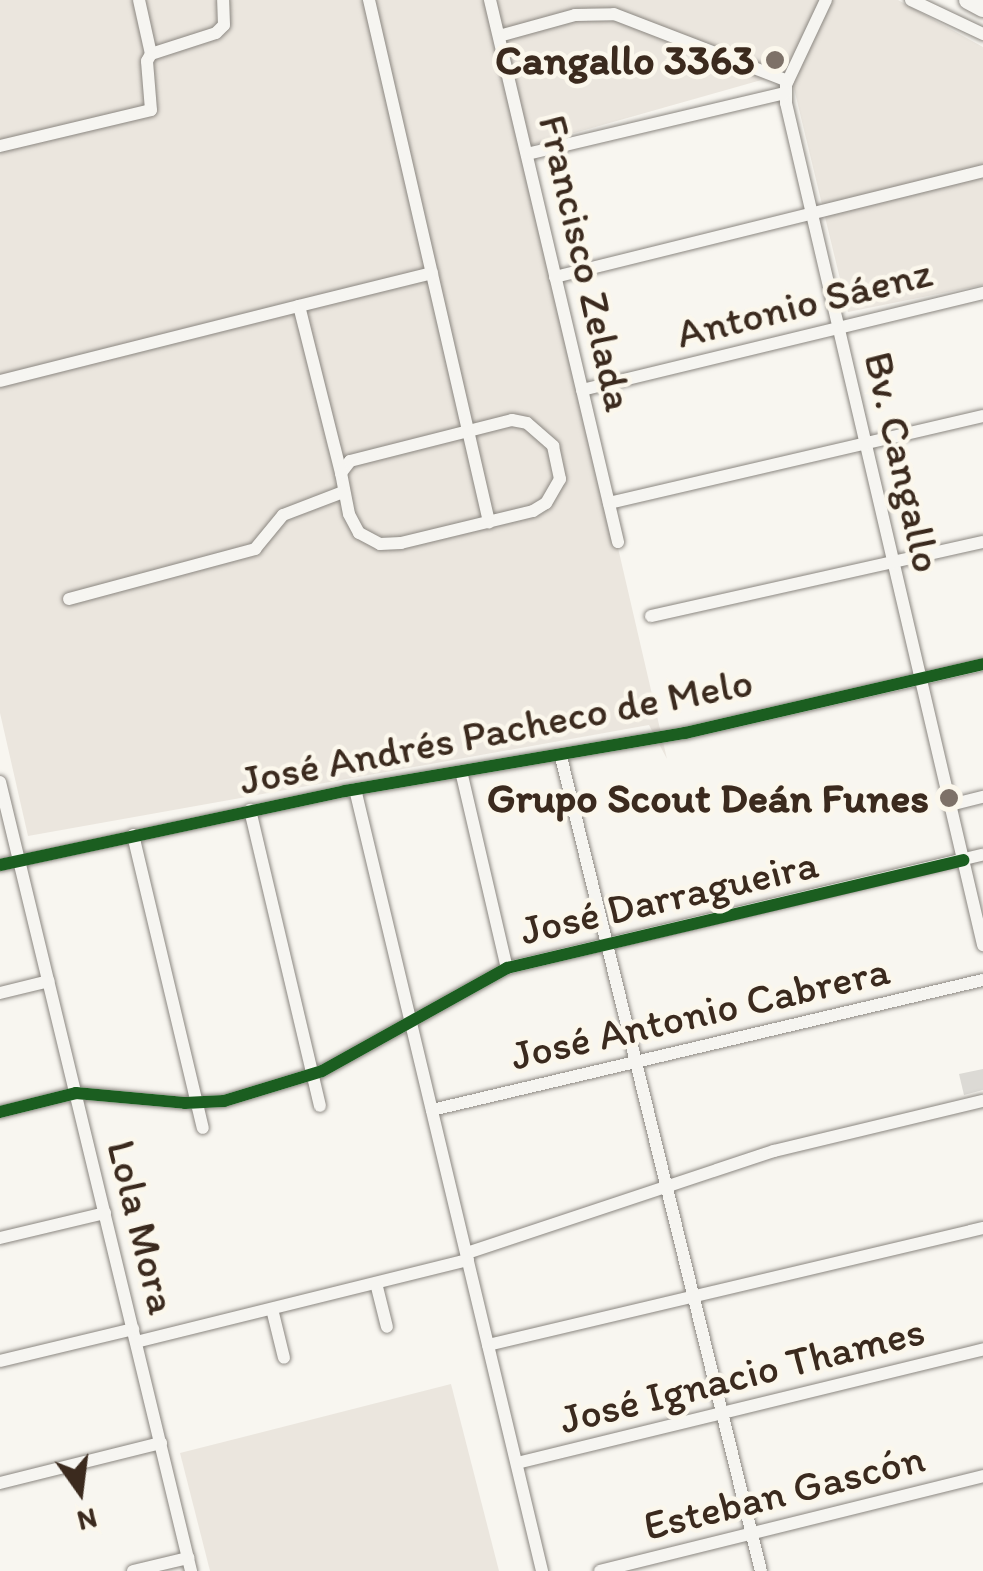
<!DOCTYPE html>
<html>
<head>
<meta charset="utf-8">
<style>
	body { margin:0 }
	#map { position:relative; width:983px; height:1571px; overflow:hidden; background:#f8f6f0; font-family:Itim,sans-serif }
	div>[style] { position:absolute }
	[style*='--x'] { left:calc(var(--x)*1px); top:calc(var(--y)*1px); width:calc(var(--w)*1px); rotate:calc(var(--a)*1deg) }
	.built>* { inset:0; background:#ebe6de }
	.building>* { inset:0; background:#dcdad5 }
	.roads { filter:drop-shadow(0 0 2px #8b8781) drop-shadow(0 0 2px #8b8781) }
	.minor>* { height:12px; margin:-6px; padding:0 6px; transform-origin:6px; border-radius:6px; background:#f6f5f1 }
	.major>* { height:18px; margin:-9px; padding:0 9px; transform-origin:9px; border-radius:9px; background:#f6f5f1 }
	.cycleway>* { height:12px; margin:-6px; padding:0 6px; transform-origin:6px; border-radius:6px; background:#1b5e20 }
	.dots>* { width:28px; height:28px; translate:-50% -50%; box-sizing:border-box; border:5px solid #fbf7ec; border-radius:50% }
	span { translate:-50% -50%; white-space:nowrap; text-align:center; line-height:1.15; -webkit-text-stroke:9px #fbf7ec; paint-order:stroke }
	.poi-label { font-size:42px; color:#3b2a1e; font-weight:700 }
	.right { translate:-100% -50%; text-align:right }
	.street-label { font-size:42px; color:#3b2a1e }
	.north { position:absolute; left:30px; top:1441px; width:100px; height:100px; -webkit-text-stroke:8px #fbf7ec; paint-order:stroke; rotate:166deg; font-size:28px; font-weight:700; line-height:40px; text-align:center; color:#3b2a1e }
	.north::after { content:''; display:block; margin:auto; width:35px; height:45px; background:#3b2a1e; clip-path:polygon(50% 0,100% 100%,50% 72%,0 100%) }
</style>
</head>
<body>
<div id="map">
	<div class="built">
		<i style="clip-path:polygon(0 0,898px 0,983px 47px,983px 285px,848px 312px,790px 72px,525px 147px,667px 759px,649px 725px,28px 836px,0 713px)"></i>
		<i style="clip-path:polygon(451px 1384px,499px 1571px,210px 1571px,180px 1453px)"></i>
	</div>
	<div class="building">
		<i style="clip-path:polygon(983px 1069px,983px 1090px,964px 1095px,959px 1074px)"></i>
	</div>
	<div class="roads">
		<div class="minor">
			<i style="--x:139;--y:0;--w:55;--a:77.5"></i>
			<i style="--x:369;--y:0;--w:536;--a:77.05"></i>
			<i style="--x:490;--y:0;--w:557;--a:76.71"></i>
			<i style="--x:826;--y:0;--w:94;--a:115.2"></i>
			<i style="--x:786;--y:85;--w:18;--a:90"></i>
			<i style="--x:786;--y:103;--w:865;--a:76.83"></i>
			<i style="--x:911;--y:0;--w:80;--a:25.3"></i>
			<i style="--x:499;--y:36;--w:79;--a:-15.4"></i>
			<i style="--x:575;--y:15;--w:39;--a:-1"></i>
			<i style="--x:614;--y:14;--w:186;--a:21.1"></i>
			<i style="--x:0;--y:146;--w:155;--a:-13.4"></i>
			<i style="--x:151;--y:110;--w:49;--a:-94.7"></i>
			<i style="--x:147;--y:61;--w:8;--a:-60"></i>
			<i style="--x:151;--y:54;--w:68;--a:-17.9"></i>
			<i style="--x:216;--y:33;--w:11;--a:-45"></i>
			<i style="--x:224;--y:25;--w:25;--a:-92"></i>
			<i style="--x:527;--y:154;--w:265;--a:-13.3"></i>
			<i style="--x:555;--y:277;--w:441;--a:-13.9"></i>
			<i style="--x:0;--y:381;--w:308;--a:-14.1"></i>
			<i style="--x:582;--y:390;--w:413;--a:-13.6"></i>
			<i style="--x:512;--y:420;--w:15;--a:11"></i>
			<i style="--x:527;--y:423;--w:35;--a:41"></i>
			<i style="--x:553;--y:446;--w:34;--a:78"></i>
			<i style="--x:560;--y:479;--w:28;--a:120"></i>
			<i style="--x:546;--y:503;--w:15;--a:148"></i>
			<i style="--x:533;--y:511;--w:136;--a:166.4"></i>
			<i style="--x:401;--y:543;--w:21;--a:177"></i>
			<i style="--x:380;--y:544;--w:24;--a:-152"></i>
			<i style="--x:359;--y:533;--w:21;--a:-118"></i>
			<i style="--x:349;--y:514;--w:42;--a:-101"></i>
			<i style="--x:341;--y:473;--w:15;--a:-53"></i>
			<i style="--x:350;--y:461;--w:167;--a:-14.2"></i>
			<i style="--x:341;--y:473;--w:172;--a:-104.1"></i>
			<i style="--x:299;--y:306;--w:137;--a:-13.9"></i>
			<i style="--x:609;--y:503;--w:384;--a:-13.1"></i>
			<i style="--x:69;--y:599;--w:193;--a:-15"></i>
			<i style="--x:255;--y:549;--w:44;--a:-50.5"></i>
			<i style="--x:283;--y:515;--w:64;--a:-21"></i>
			<i style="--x:651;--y:616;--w:340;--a:-12.6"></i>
			<i style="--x:561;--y:757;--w:838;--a:76.2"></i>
			<i style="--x:461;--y:771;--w:202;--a:76.9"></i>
			<i style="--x:0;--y:782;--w:812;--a:76.39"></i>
			<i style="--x:355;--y:789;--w:804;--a:76.55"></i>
			<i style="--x:950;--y:805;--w:34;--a:-14"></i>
			<i style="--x:250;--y:810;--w:304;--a:76.7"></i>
			<i style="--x:133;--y:835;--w:301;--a:76.6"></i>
			<i style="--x:0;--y:865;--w:353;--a:-12.1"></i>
			<i style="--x:345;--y:791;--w:345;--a:-9.7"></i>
			<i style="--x:685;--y:733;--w:306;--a:-13"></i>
			<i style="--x:0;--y:993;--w:50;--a:-13.8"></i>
			<i style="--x:432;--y:1110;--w:566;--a:-13.28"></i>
			<i style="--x:0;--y:1112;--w:78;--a:-14"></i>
			<i style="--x:76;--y:1093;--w:109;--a:5.2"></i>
			<i style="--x:185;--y:1103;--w:39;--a:-3"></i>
			<i style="--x:224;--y:1101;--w:102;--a:-17"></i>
			<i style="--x:322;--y:1071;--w:212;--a:-29.1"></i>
			<i style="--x:507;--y:968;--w:489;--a:-13.4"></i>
			<i style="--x:0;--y:1238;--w:108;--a:-13.4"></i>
			<i style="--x:467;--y:1253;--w:324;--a:-18.4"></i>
			<i style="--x:774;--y:1151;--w:215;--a:-13.5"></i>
			<i style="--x:376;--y:1283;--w:45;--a:76"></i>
			<i style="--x:272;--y:1309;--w:50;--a:76.2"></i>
			<i style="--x:136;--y:1342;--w:342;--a:-13.9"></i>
			<i style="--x:488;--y:1345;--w:509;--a:-13.3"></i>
			<i style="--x:0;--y:1361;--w:137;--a:-13.5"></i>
			<i style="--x:517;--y:1463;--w:480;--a:-13.7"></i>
			<i style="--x:0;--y:1483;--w:166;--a:-14"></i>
			<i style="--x:133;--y:1571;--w:57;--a:-13.3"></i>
			<i style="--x:600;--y:1571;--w:395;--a:-13.9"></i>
		</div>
		<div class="major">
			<i style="--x:968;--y:0;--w:17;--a:28"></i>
		</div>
	</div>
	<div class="cycleway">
		<i style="--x:0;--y:865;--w:353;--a:-12.1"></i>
		<i style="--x:345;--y:791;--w:345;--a:-9.7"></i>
		<i style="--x:685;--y:733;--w:306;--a:-13"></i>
		<i style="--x:0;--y:1112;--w:78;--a:-14"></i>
		<i style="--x:76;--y:1093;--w:109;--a:5.2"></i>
		<i style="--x:185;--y:1103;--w:39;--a:-3"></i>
		<i style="--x:224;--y:1101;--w:102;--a:-17"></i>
		<i style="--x:322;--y:1071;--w:212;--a:-29.1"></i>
		<i style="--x:507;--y:968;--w:469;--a:-13.3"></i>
	</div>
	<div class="dots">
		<i style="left:775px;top:60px;background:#7d7168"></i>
		<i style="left:949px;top:798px;background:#7d7168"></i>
	</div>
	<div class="poi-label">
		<span class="right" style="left:755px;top:60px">Cangallo 3363</span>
		<span class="right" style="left:929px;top:798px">Grupo Scout Deán Funes</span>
	</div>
	<div class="street-label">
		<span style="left:586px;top:263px;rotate:77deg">Francisco Zelada</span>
		<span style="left:804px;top:303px;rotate:-14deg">Antonio Sáenz</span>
		<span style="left:903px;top:462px;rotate:77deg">Bv. Cangallo</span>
		<span style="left:496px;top:731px;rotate:-11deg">José Andrés Pacheco de Melo</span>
		<span style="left:669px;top:897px;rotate:-13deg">José Darragueira</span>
		<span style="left:700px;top:1013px;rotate:-13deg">José Antonio Cabrera</span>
		<span style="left:142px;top:1227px;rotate:76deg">Lola Mora</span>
		<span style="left:742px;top:1375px;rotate:-14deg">José Ignacio Thames</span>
		<span style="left:784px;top:1492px;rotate:-14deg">Esteban Gascón</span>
	</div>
	<div class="north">N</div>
</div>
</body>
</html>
